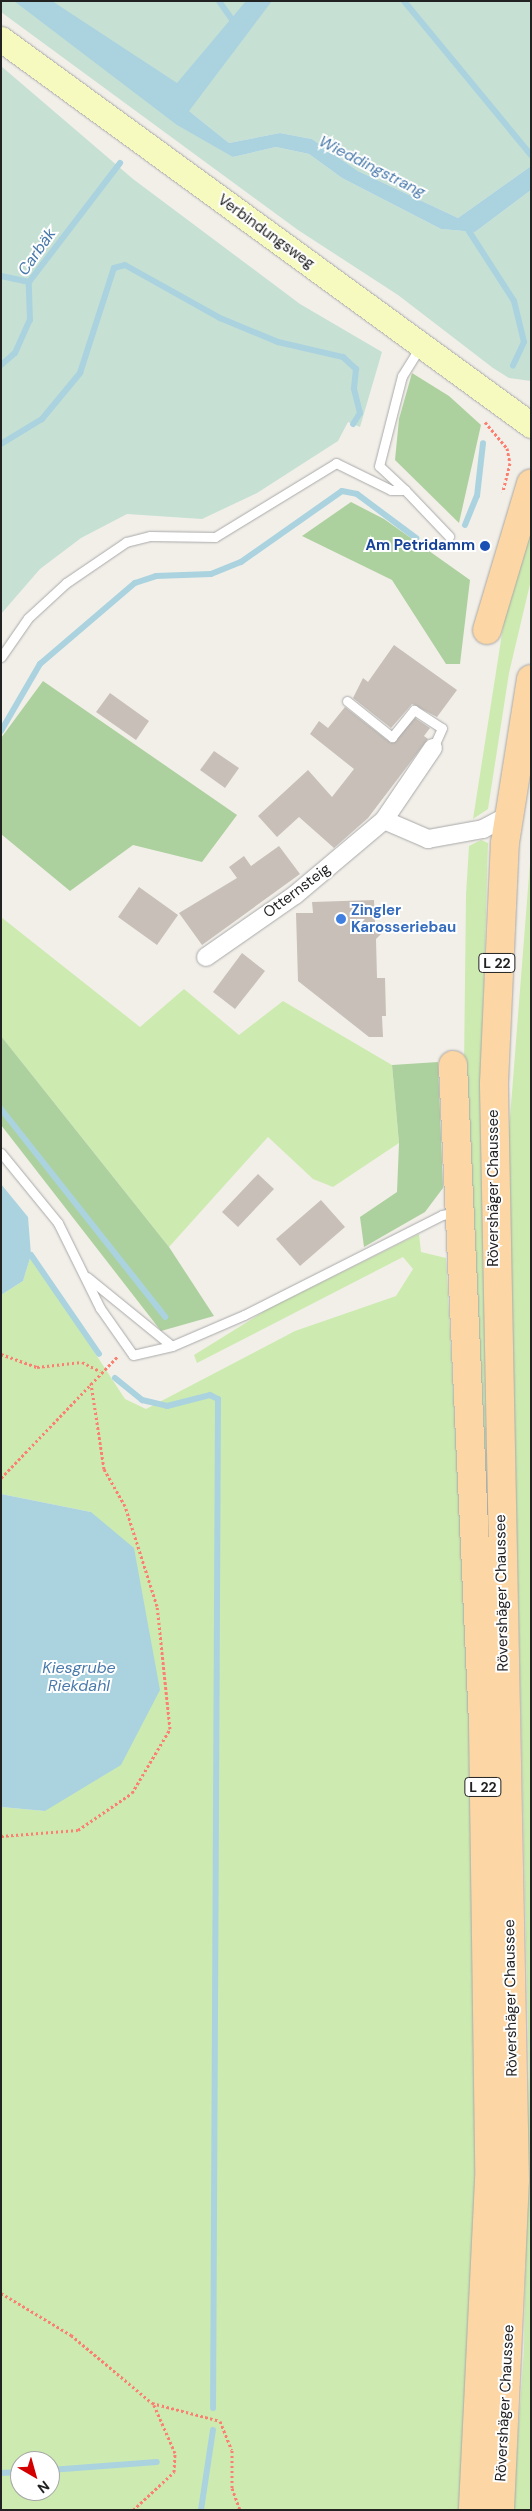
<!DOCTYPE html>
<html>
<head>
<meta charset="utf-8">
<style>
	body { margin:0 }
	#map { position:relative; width:532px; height:2511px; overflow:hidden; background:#f2efe9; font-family:"DM Sans",sans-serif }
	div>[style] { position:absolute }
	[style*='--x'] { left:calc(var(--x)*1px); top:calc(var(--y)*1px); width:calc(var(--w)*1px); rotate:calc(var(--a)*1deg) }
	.grass>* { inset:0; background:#cdebb0 }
	.forest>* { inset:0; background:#add19e }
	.wetland>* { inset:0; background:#c6e0d4 }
	.water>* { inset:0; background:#aad3df }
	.stream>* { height:6px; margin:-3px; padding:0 3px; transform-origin:3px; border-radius:3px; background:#aad3df }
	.building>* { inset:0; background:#c7bfb8 }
	.path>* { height:3px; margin-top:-1.5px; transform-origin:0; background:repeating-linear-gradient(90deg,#fa8072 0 2.5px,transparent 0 5px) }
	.roads { filter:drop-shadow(0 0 1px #a9a9a9) drop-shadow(0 0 1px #a9a9a9) }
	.service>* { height:9px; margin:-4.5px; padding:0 4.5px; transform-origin:4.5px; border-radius:4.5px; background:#fff }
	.minor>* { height:18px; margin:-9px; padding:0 9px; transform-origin:9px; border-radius:9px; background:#fff }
	.secondary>* { height:25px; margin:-12.5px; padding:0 12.5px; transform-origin:12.5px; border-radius:12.5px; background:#f7fabf }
	.primary>* { height:28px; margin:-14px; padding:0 14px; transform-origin:14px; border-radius:14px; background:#fcd6a4 }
	.dots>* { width:14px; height:14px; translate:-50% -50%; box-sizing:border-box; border:2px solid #fff; border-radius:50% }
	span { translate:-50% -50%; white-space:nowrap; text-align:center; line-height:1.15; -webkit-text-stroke:4px #fff; paint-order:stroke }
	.shield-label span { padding:1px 4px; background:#fff; border:1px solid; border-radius:4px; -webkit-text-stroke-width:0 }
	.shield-label { font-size:14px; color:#222; font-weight:700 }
	.street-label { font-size:15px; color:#222 }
	.transit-label { font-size:15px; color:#164399; font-weight:700 }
	.right { translate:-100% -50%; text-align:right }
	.shop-label { font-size:15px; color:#366cbe; font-weight:700 }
	.left { translate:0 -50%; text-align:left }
	.water-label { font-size:16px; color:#4a7aab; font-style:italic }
	.frame { position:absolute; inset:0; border:2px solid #222; pointer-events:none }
	.north { position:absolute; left:10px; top:2451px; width:50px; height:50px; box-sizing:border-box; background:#fff; border:1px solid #a7a7a7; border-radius:50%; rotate:142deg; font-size:14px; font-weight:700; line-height:20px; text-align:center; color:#222 }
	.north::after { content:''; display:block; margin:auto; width:18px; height:22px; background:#d40000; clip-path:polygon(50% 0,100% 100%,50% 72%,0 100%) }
</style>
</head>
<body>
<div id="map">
	<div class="grass">
		<i style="clip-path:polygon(531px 530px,531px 580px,509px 673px,488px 809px,473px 819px,506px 608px)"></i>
		<i style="clip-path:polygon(481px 840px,488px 843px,481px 1086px,483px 1232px,501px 1801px,464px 1067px,466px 894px,469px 846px)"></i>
		<i style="clip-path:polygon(531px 850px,531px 2510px,513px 2510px,524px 2349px,529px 2070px,508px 1143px)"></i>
		<i style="clip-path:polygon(1px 917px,140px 1027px,184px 989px,239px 1035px,283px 1001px,392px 1065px,399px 1143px,333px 1187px,313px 1179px,268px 1137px,169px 1247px,1px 1036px)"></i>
		<i style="clip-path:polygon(evenodd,419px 1234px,421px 1252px,446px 1258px,472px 1728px,478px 2183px,463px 2510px,1px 2510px,1px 1807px,45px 1811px,91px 1512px,1px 1494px,1px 1295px,23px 1281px,31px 1255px,125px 1399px,146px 1409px,295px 1331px,396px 1296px,413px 1269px,403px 1257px,197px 1363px,194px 1355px,268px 1309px,419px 1234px,20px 2461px,50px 2461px,50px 2491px,20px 2491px,20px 2461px)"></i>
	</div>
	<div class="forest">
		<i style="clip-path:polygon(412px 373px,449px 396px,481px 425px,459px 523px,395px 460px,399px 419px)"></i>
		<i style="clip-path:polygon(351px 502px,384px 519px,470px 580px,460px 664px,446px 664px,392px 580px,302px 536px)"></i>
		<i style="clip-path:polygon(43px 681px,237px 815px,202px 862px,133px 845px,70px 891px,1px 834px,1px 738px)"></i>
		<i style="clip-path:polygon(1px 1036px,169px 1247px,214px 1316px,161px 1331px,1px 1125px)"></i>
		<i style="clip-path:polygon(438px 1062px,443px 1188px,425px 1212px,364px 1247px,360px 1217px,397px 1192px,399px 1143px,392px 1065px)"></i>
	</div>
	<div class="wetland">
		<i style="clip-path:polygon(1px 1px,531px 1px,531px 166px,458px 218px,358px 171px,312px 139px,280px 133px,229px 143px,189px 111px,233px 157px,276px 147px,309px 154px,342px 178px,441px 229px,475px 232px,531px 190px,531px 381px,509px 378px,493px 368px,398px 295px,298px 230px,1px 12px)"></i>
		<i style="clip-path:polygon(1px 66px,133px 179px,300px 304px,382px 352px,360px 427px,348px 422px,338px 441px,257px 493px,202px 519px,127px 514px,81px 538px,40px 569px,1px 614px)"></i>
	</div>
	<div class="water">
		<i style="clip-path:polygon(14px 1px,52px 1px,177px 83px,246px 1px,272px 1px,189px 111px,229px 143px,280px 133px,312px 139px,358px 171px,458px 218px,531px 166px,531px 190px,475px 232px,441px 229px,342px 178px,309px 154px,276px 147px,233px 157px,177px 125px)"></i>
		<i style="clip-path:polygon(1px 1184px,28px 1217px,31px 1255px,23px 1281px,1px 1295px)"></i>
		<i style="clip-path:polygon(1px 1494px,91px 1512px,134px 1548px,160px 1690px,121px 1765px,45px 1811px,1px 1807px)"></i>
	</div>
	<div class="stream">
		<i style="--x:219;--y:1;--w:29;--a:55"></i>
		<i style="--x:404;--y:1;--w:200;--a:50.5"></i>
		<i style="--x:465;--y:225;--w:90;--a:57.2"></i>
		<i style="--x:514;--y:301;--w:42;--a:76.3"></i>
		<i style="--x:524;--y:342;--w:26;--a:115"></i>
		<i style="--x:1;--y:276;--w:29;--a:12"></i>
		<i style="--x:1;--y:365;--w:18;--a:-41"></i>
		<i style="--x:15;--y:353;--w:36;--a:-66"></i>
		<i style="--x:30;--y:320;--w:38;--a:-92"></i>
		<i style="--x:29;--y:282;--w:150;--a:-52.6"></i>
		<i style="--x:1;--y:444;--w:48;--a:-31.4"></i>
		<i style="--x:42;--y:419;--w:60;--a:-50.4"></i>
		<i style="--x:80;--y:373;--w:110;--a:-72.1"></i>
		<i style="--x:114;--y:268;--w:11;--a:-15"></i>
		<i style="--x:125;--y:265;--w:109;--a:29.2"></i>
		<i style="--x:220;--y:318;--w:63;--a:22.5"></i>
		<i style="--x:278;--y:342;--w:67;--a:13"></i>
		<i style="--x:343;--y:357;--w:18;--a:43"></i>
		<i style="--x:356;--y:369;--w:20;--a:96"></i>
		<i style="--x:354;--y:389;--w:25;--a:76"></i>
		<i style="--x:360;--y:413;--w:13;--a:122"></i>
		<i style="--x:465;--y:525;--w:31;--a:-68"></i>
		<i style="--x:477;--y:496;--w:53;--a:-83.5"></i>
		<i style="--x:1;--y:731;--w:78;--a:-59.8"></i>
		<i style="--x:40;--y:664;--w:125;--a:-40.5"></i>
		<i style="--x:135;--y:583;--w:22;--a:-18"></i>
		<i style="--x:156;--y:576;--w:55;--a:-2.1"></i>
		<i style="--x:211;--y:574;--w:32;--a:-22"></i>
		<i style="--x:241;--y:562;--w:123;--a:-35.1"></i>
		<i style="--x:342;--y:491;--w:15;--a:11"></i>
		<i style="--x:357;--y:494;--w:74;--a:36.7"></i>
		<i style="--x:1;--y:1109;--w:265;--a:51.7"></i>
		<i style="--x:31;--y:1255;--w:120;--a:55.5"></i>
		<i style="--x:115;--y:1378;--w:35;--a:39"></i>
		<i style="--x:142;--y:1400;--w:26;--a:13"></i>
		<i style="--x:167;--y:1406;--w:44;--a:-14.3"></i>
		<i style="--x:210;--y:1395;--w:9;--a:27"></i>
		<i style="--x:218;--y:1399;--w:1009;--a:90.28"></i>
		<i style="--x:50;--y:2470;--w:107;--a:-4.3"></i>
		<i style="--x:1;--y:2473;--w:19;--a:-3"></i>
		<i style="--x:201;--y:2510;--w:81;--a:-81.5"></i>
	</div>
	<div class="building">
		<i style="clip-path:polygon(394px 645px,457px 690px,437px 717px,412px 704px,391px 728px,353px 698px,363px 678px,368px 682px)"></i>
		<i style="clip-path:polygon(110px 693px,149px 721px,136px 740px,96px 712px)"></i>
		<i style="clip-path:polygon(345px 707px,391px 743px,415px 718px,430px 728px,424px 736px,428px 739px,368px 818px,334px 848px,299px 817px,277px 837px,258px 816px,308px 770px,332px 797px,354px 769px,310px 734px,319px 721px,328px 728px)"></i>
		<i style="clip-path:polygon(214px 751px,239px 768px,225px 788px,200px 770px)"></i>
		<i style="clip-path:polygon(279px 846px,300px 874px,202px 945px,179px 913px,237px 878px,229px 867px,244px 856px,251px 866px)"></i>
		<i style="clip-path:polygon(139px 887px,178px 915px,157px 945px,118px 917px)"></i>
		<i style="clip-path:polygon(374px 900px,375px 923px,383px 932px,376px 939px,377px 978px,385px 978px,386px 1016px,382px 1016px,383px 1037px,369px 1037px,298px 981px,296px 913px,313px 913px,312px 902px)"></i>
		<i style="clip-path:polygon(242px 953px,265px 971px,235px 1009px,213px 992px)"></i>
		<i style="clip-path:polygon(258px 1174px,274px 1189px,238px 1227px,222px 1212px)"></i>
		<i style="clip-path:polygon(321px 1200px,345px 1227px,300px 1266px,276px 1239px)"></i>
	</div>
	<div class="path">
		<i style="--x:485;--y:422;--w:34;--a:50"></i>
		<i style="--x:507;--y:448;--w:15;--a:79"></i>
		<i style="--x:510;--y:463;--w:30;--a:104"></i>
		<i style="--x:1;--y:1354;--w:38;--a:20"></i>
		<i style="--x:37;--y:1367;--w:45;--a:-6.3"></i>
		<i style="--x:82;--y:1362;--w:20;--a:27"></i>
		<i style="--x:1;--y:1478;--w:168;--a:-46.2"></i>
		<i style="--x:1;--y:1836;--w:77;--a:-4.5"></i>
		<i style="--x:78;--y:1830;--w:65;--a:-34.4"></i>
		<i style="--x:132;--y:1793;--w:74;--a:-59.3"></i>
		<i style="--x:170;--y:1729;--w:124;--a:-96"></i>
		<i style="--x:157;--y:1606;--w:105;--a:-107.7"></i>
		<i style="--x:125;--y:1506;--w:43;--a:-119.6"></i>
		<i style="--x:104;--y:1469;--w:87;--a:-98.6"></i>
		<i style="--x:1;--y:2293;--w:82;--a:31"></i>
		<i style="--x:71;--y:2335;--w:106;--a:40"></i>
		<i style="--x:152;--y:2403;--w:70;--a:14.8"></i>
		<i style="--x:220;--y:2421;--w:31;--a:68"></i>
		<i style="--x:232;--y:2450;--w:38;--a:90"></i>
		<i style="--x:232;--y:2488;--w:23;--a:70"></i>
		<i style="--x:133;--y:2510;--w:56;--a:-42.8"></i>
		<i style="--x:174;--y:2472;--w:19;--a:-87"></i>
		<i style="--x:175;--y:2453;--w:55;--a:-113.7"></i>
	</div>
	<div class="roads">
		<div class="service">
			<i style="--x:405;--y:490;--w:35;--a:-137"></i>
			<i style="--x:379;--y:466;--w:93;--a:-75.7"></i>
			<i style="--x:402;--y:376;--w:34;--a:-58"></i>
			<i style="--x:1;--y:657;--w:47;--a:-55.3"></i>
			<i style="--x:28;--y:618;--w:52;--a:-42.6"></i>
			<i style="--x:66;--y:583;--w:73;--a:-34.3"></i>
			<i style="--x:126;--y:542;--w:25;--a:-14"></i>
			<i style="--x:150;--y:536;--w:65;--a:0.9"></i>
			<i style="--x:215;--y:537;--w:142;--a:-31.4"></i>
			<i style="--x:336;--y:463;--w:61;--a:26.1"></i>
			<i style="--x:391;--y:490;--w:14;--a:0"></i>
			<i style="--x:405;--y:490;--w:64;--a:46.3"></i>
			<i style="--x:347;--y:701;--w:58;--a:38.7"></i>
			<i style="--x:392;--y:737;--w:35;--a:-51"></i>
			<i style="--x:414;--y:710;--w:33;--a:33"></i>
			<i style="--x:442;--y:728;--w:22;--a:114"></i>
			<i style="--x:1;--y:1153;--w:90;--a:50.8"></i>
			<i style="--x:58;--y:1223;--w:95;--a:63.7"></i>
			<i style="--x:100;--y:1308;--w:57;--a:54.9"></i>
			<i style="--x:133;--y:1355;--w:40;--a:-13"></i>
			<i style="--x:172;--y:1346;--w:78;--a:-23.3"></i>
			<i style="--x:244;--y:1315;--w:222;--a:-26.8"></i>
			<i style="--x:442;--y:1215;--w:15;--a:-11"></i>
			<i style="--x:87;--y:1277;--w:109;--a:39.1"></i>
		</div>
		<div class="minor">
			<i style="--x:384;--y:820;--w:87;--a:-55.8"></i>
			<i style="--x:206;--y:957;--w:108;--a:-34.9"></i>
			<i style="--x:295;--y:895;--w:116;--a:-40.1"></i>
			<i style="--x:384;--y:820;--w:48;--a:23.4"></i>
			<i style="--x:428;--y:839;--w:56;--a:-10.3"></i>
			<i style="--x:483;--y:829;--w:30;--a:-28"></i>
		</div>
		<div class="secondary">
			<i style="--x:1;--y:39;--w:656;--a:36.07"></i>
		</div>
		<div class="primary">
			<i style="--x:487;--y:630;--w:153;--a:-73.3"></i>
			<i style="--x:453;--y:1065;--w:660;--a:87.39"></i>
			<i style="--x:483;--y:1724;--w:456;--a:89.2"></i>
			<i style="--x:489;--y:2180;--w:330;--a:92.8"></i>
			<i style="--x:500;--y:2510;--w:330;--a:-87.4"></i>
			<i style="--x:515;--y:2180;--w:1097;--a:-91.1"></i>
			<i style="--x:494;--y:1083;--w:240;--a:-87.4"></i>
			<i style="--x:505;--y:843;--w:166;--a:-81"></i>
		</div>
	</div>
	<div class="dots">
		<i style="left:485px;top:546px;background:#1a4fb4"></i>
		<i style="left:341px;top:919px;background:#3f7fe0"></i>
	</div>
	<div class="shield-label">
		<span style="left:497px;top:963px">L 22</span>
		<span style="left:483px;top:1787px">L 22</span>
	</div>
	<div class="street-label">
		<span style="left:266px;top:232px;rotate:36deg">Verbindungsweg</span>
		<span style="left:297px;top:891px;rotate:-37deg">Otternsteig</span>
		<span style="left:494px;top:1188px;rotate:-90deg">Rövershäger Chaussee</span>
		<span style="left:502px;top:1593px;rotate:-91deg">Rövershäger Chaussee</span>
		<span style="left:511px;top:1998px;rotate:-91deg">Rövershäger Chaussee</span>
		<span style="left:505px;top:2403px;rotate:-87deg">Rövershäger Chaussee</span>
	</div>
	<div class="transit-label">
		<span class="right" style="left:475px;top:546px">Am Petridamm</span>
	</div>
	<div class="shop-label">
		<span class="left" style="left:351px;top:919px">Zingler<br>Karosseriebau</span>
	</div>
	<div class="water-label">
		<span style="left:372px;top:167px;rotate:27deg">Wieddingstrang</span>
		<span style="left:37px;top:252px;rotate:-55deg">Carbäk</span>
		<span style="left:79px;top:1677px">Kiesgrube<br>Riekdahl</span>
	</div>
	<div class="frame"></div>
	<div class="north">N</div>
</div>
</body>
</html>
